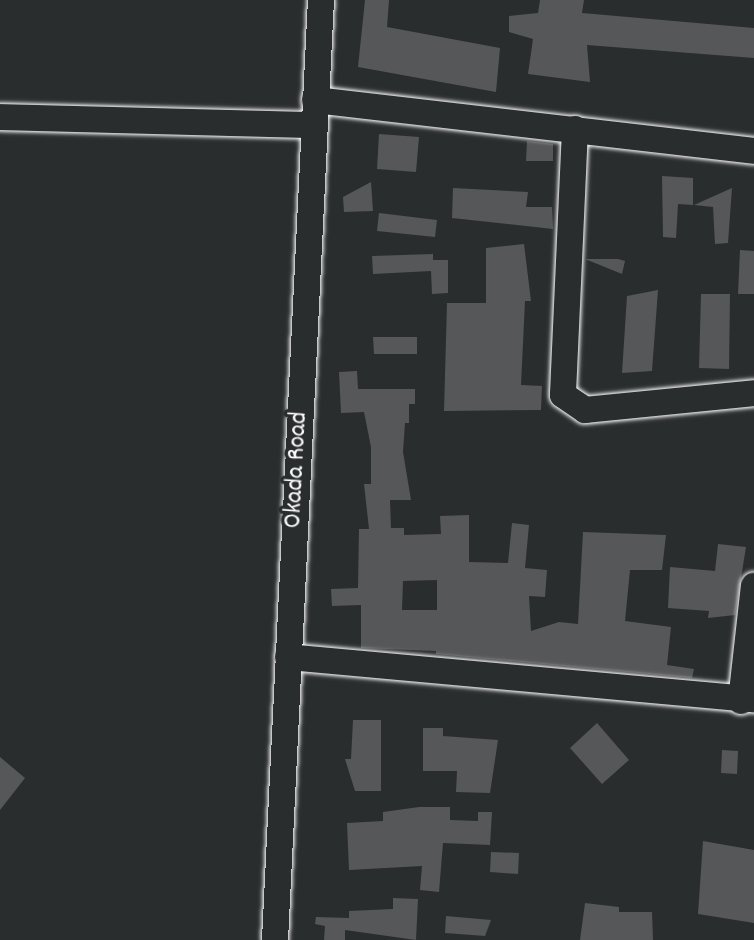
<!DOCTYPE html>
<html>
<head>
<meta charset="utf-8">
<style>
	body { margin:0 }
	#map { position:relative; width:754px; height:940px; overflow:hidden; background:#2a2d2e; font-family:Dekko,sans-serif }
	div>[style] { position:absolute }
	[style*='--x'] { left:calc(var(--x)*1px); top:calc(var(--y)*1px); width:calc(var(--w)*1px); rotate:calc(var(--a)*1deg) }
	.building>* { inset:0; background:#555758 }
	.roads { filter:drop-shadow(0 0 2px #fff) drop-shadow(0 0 2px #fff) }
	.minor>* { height:26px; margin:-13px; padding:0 13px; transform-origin:13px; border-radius:13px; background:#2a2d2e }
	span { translate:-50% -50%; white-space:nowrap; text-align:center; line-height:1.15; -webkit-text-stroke:7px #2a2d2e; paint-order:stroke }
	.street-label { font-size:26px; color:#fff }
</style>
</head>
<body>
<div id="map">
	<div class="building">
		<i style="clip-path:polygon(365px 0,389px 0,387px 27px,500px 48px,496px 92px,358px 67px)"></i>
		<i style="clip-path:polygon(540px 0,584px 0,582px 13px,754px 28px,754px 58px,587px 45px,590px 82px,528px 74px,533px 39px,509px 32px,509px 16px,538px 13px)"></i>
		<i style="clip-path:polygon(379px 134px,419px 137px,416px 172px,377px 169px)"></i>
		<i style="clip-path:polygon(527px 141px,553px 144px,553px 161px,526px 161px)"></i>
		<i style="clip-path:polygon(662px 176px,693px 178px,693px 205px,678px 204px,676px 238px,663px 237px)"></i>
		<i style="clip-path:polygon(371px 182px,373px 211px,344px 212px,343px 197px)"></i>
		<i style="clip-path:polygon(453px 188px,528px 192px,526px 207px,552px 207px,553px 229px,452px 218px)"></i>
		<i style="clip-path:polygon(732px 188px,728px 243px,715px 244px,713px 207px,694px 205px)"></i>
		<i style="clip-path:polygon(379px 213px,437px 220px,435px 237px,377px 231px)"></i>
		<i style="clip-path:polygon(524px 244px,531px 301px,525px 301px,521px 385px,542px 386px,541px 410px,444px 411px,447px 303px,486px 303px,486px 248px)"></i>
		<i style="clip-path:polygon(740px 250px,754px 251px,754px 294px,738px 294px)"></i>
		<i style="clip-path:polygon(433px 254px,433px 260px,448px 260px,448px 293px,432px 294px,431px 271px,373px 274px,372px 256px)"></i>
		<i style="clip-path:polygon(585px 259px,618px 259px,625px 261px,622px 274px)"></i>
		<i style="clip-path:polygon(658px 290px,652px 371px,622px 373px,627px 296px)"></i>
		<i style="clip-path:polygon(701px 294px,730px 294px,729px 369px,699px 368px)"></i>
		<i style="clip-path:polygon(373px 337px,417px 337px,417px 354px,374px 354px)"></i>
		<i style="clip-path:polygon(evenodd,357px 371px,358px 389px,415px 389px,415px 404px,409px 404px,409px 423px,405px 423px,403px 452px,411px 500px,390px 500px,391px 528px,404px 528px,404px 535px,441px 534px,440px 516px,469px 515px,469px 562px,508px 563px,512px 523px,529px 525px,525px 568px,547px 570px,545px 597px,529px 596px,531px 631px,559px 622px,578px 624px,583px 532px,666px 535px,662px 570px,630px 570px,625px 621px,671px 627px,667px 665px,694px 669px,692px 678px,436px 654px,436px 651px,361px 648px,361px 605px,332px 606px,331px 589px,358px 588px,359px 529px,369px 529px,364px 484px,371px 484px,371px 447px,364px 412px,341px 413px,339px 372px,357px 371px,437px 580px,437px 610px,402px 610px,403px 581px,437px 580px)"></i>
		<i style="clip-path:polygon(718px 544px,746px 547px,735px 615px,708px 618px,709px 611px,668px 608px,670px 567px,715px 571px)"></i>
		<i style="clip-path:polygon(353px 720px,381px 720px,381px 791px,355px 791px,345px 759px,351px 759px)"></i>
		<i style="clip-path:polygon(597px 723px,629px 760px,602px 784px,570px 748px)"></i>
		<i style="clip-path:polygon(423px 728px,443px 728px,443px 736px,498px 740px,490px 793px,456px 792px,457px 771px,423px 771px)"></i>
		<i style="clip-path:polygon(722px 750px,738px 751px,737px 774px,721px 773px)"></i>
		<i style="clip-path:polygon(0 757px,25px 778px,0 810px)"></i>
		<i style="clip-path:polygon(419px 807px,450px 807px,450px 820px,478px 821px,478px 812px,492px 812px,490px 845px,443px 843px,439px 892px,420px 890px,422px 866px,349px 870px,347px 823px,383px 821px,383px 812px)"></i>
		<i style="clip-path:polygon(703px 841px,754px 850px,754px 923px,698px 914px)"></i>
		<i style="clip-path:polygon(491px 852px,519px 853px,518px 874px,490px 872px)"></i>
		<i style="clip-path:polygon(393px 898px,418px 899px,416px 940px,345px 930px,345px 940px,324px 940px,325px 926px,315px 924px,316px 917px,349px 918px,349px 911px,393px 909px)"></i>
		<i style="clip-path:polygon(585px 903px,619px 907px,619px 912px,652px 912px,653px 940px,580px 940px)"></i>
		<i style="clip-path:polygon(446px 916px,491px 920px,485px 936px,445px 933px)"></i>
	</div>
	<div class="roads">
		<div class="minor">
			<i style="--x:315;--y:100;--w:442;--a:6.6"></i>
			<i style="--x:0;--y:117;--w:314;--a:1.5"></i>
			<i style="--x:575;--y:129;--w:266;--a:92.6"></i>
			<i style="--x:563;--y:395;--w:27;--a:34"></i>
			<i style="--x:585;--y:410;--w:170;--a:-5.7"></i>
			<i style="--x:288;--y:657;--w:468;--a:5.2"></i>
			<i style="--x:741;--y:701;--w:116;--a:-83.6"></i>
			<i style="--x:275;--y:940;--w:941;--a:-87.2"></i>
		</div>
	</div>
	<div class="street-label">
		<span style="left:297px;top:470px;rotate:-87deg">Okada Road</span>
	</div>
</div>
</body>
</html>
